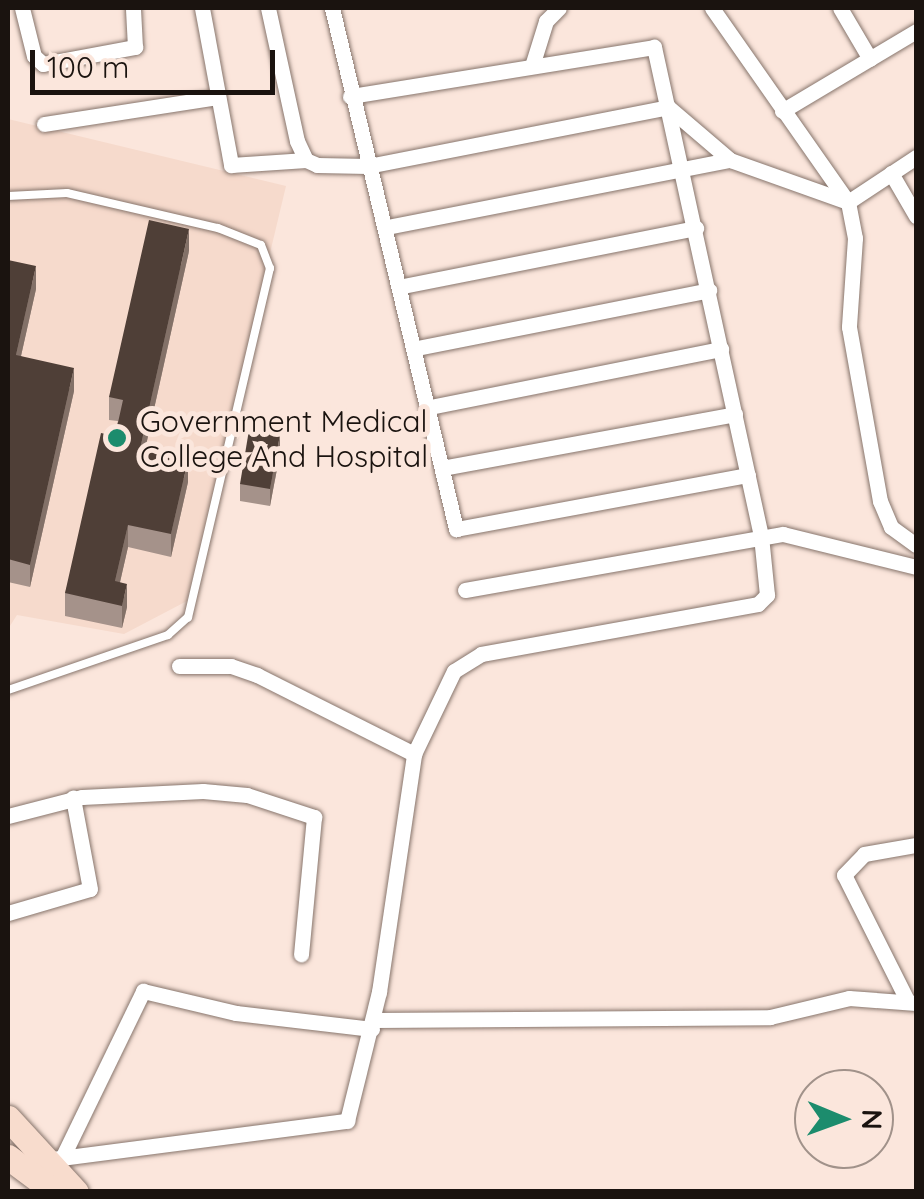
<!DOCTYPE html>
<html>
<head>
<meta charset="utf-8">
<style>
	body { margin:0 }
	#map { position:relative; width:924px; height:1199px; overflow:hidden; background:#fbe6dc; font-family:Quicksand,sans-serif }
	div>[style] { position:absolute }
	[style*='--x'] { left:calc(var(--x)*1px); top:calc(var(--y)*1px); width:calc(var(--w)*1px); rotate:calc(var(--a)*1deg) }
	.built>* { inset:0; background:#f6dacc }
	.roads { filter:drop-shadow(0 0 2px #87756c) drop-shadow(0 0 2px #87756c) }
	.service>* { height:8px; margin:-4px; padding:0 4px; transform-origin:4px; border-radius:4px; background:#fff }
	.minor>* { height:15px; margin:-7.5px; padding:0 7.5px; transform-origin:7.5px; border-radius:7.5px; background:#fff }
	.primary>* { height:25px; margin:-12.5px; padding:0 12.5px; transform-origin:12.5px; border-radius:12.5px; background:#f8dccd }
	.wall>* { inset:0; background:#a5928a }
	.shaded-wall>* { inset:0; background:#837168 }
	.building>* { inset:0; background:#4f3f37 }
	.dots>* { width:28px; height:28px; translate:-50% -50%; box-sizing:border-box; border:5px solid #fbe6dc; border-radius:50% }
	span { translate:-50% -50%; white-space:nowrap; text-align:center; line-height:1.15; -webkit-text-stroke:10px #fbe6dc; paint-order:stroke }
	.poi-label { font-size:30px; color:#1a130f }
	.left { translate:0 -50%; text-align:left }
	.frame { position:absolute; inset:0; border:10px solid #1a130f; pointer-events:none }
	.north { position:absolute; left:794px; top:1069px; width:100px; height:100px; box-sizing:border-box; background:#fbe6dc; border:2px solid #a1928a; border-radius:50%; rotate:91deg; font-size:28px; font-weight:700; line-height:40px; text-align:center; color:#1a130f }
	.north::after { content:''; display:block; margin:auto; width:35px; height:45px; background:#1c8c6d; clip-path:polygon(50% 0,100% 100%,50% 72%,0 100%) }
	.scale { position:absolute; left:30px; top:50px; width:245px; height:45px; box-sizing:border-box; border:5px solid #1a130f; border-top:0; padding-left:12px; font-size:30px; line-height:35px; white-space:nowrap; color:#1a130f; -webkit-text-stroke:8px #fbe6dc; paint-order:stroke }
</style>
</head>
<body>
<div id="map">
	<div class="built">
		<i style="clip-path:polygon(8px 119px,286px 186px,187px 601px,124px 634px,17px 615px,8px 629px)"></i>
	</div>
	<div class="roads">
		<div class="service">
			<i style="--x:8;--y:196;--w:59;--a:-2.9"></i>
			<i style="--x:67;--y:193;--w:155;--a:13.1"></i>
			<i style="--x:218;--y:228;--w:46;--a:21.6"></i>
			<i style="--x:261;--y:245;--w:25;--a:69"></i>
			<i style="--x:270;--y:268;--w:359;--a:103.2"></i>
			<i style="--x:188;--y:617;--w:27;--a:138"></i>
			<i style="--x:168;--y:635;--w:169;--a:161"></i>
		</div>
		<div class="minor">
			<i style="--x:22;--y:8;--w:49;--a:76"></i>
			<i style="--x:34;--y:56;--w:12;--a:42"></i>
			<i style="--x:43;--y:64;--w:94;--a:-10.5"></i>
			<i style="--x:135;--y:47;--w:39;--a:-93"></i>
			<i style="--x:202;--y:8;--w:160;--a:79.5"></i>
			<i style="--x:231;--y:165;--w:75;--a:-3.8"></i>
			<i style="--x:268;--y:8;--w:136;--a:77.7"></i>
			<i style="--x:297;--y:141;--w:21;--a:65"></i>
			<i style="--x:306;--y:160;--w:12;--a:24"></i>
			<i style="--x:317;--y:165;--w:51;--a:1.1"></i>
			<i style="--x:368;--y:166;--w:306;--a:-11.1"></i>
			<i style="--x:668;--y:107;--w:82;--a:40.5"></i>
			<i style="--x:730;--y:160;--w:125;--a:19.6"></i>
			<i style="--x:848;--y:202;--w:82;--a:-33.5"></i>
			<i style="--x:332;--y:8;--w:536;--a:76.61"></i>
			<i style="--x:456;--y:529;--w:297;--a:-10.5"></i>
			<i style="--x:712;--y:8;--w:237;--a:55"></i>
			<i style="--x:848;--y:202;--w:37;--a:79"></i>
			<i style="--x:855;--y:238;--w:89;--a:93.9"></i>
			<i style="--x:849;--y:327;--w:177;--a:79.9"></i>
			<i style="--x:880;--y:501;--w:28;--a:67"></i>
			<i style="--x:891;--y:527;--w:31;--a:36"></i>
			<i style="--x:840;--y:8;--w:59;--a:59.5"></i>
			<i style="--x:532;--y:66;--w:47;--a:-72.7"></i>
			<i style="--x:546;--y:21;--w:18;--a:-45"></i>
			<i style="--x:782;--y:111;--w:156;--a:-30.8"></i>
			<i style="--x:44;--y:124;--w:176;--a:-8.8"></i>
			<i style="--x:891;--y:173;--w:50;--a:59.8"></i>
			<i style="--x:387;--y:227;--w:349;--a:-11.1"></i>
			<i style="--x:403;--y:286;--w:299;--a:-11.2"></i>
			<i style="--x:417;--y:348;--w:298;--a:-11.2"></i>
			<i style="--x:430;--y:407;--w:297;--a:-11.3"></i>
			<i style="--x:442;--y:468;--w:298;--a:-10.4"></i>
			<i style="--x:465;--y:590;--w:323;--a:-10"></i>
			<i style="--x:783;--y:534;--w:137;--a:13.9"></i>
			<i style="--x:179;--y:666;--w:52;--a:0"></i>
			<i style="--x:231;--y:666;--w:28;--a:19"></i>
			<i style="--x:257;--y:675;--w:176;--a:26.7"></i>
			<i style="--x:8;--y:816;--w:76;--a:-14.4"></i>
			<i style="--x:82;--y:797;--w:121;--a:-2.8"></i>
			<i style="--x:203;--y:791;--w:44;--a:5.2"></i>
			<i style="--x:247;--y:795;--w:71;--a:18.2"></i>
			<i style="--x:314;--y:817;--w:138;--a:95.4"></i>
			<i style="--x:8;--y:913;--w:85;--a:-16.3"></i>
			<i style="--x:90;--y:889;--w:93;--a:-100.6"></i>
			<i style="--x:907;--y:1000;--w:140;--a:-116.7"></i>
			<i style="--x:844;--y:875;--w:29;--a:-46"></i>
			<i style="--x:864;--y:854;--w:53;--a:-9.8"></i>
			<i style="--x:374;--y:1020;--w:396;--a:-0.4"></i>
			<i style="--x:770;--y:1017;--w:81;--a:-13.5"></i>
			<i style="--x:849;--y:998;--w:67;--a:4.3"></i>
			<i style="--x:62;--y:1158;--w:186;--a:-64.1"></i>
			<i style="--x:143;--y:991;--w:96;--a:13.3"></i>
			<i style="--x:236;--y:1013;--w:137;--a:6.7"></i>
			<i style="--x:45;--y:1160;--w:305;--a:-7.4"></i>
			<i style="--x:347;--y:1121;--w:133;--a:-76.1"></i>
			<i style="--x:379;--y:992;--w:241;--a:-81.6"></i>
			<i style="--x:414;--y:754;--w:92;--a:-64.3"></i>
			<i style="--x:454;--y:671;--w:32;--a:-32"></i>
			<i style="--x:481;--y:654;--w:281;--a:-10.2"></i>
			<i style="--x:758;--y:604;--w:13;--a:-45"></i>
			<i style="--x:767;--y:595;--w:59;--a:-95.8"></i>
			<i style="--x:761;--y:536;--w:501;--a:-102.34"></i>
			<i style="--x:654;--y:47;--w:308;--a:170.8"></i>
		</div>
		<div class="primary">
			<i style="--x:8;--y:1118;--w:100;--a:47.4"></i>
			<i style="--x:8;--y:1157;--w:59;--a:36.7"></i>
		</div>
	</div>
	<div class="wall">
		<i style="clip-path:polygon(189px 251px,145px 450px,188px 482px,171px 557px,128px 547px,120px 582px,127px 607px,122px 628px,65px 616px,65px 593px,118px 421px,109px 420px,109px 397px)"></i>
		<i style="clip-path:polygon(8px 260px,36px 289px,21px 356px,74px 391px,30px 587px,8px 582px)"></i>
		<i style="clip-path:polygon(280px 453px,270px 506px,240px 501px,240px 484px)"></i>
	</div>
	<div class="shaded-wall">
		<i style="clip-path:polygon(189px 229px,189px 251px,140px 472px,140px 449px)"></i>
		<i style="clip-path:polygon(36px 266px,36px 289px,16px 378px,16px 355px)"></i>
		<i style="clip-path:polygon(74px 368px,74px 391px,30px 587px,30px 565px)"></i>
		<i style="clip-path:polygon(280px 435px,280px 453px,270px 506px,270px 489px)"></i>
		<i style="clip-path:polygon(188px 460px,188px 482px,171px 557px,171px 534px)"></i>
		<i style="clip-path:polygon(128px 525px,128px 547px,115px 604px,115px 581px)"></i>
		<i style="clip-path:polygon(127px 584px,127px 607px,122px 628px,122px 606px)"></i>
	</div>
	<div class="building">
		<i style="clip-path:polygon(149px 220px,189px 229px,140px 449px,188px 460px,171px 534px,128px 525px,115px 581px,127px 584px,122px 606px,65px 593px,101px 433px,115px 436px,123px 400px,109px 397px)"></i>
		<i style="clip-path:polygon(8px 260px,36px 266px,16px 355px,74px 368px,30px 565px,8px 559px)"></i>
		<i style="clip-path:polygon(249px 430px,280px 435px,270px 489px,240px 484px)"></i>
	</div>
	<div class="dots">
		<i style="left:117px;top:438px;background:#1c8c6d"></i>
	</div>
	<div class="poi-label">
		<span class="left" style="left:140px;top:438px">Government Medical<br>College And Hospital</span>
	</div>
	<div class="frame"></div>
	<div class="north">N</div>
	<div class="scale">100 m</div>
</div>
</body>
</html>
